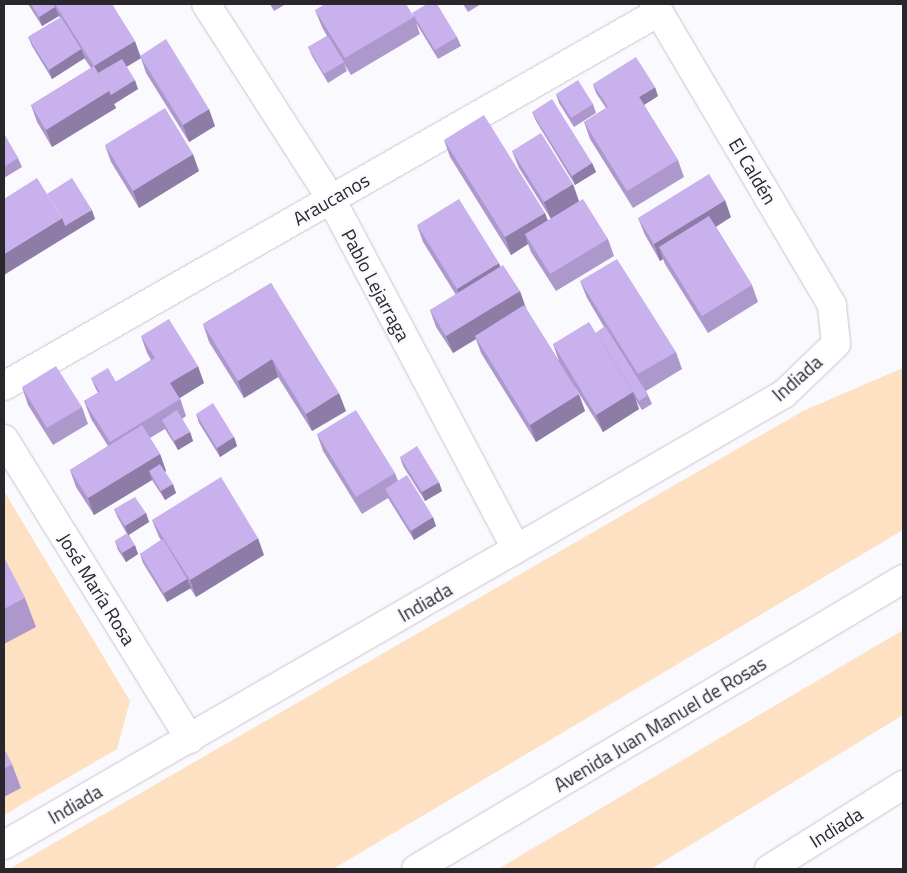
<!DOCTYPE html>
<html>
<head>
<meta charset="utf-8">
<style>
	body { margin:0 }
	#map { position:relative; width:907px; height:873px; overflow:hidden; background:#faf9fd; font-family:"Titillium Web",sans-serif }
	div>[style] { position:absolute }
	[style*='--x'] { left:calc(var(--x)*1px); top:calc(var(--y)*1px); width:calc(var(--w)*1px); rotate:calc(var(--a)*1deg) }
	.green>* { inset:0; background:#fde1c2 }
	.roads { filter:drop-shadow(0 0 1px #c9c4d0) drop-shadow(0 0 1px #c9c4d0) }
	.minor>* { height:28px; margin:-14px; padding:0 14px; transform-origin:14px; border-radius:14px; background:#fff }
	.major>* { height:28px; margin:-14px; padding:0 14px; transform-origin:14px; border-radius:14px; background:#fff }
	.wall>* { inset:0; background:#ad98cc }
	.shaded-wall>* { inset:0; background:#8d7ca6 }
	.building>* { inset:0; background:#c9b1ed }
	span { translate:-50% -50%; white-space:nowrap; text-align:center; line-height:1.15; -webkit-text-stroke:4.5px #faf9fd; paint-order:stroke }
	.street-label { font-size:19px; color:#29272c }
	.frame { position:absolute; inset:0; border:5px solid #29272c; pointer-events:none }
</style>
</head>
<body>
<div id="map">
	<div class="green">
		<i style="clip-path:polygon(903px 368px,903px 530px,333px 869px,9px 869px,803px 411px)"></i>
		<i style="clip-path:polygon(4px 491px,130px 701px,117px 749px,4px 815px)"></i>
		<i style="clip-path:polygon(903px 630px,903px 715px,651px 869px,498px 869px)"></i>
	</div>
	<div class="roads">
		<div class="minor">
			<i style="--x:206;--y:4;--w:232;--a:57.3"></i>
			<i style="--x:331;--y:199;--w:396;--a:62.1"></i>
			<i style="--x:4;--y:386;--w:754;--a:-29.73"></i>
			<i style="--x:4;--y:439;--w:353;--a:58.2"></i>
			<i style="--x:4;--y:845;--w:901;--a:-30.04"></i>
			<i style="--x:784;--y:394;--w:72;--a:-43.9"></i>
			<i style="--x:836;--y:344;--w:39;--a:-96"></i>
			<i style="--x:832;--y:305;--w:350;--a:-120.6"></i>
			<i style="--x:769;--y:869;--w:158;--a:-32.1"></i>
		</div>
		<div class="major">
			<i style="--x:416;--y:869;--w:567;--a:-30.77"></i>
		</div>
	</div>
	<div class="wall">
		<i style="clip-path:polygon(28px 4px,112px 4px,140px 55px,215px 126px,189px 142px,146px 73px,141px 58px,126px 67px,138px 89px,114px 104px,116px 108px,52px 147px,37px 122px,31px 105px,91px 68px,84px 58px,52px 79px,32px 46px,28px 37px,60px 18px,59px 16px,42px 26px)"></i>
		<i style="clip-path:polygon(270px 4px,286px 4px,274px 11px)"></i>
		<i style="clip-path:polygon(463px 4px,481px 4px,468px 12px)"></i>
		<i style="clip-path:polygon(315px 10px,413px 15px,457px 37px,461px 46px,438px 59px,416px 23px,420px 34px,351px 75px,344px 64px,347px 71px,328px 83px,312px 56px,308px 47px,327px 36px,322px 27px)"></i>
		<i style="clip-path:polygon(593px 84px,658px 96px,644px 105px,678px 160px,684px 177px,633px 208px,590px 139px,584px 122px,606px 108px,596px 93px)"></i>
		<i style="clip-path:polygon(556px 94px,593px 104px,596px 113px,574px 127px,559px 103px)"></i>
		<i style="clip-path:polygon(532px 112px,592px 163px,596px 172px,575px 185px,536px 121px)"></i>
		<i style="clip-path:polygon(4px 134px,18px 158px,22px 167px,4px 178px)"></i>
		<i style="clip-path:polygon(444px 140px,545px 213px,548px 221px,551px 219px,519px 168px,512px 151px,579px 201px,608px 239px,614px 256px,556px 291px,531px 252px,528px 244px,511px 255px,450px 157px)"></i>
		<i style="clip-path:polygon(105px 145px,199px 171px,139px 208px,111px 162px)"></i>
		<i style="clip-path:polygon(731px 217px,716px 227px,752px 285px,758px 302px,708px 333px,665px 264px,663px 259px,660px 261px,645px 235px,638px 218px)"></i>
		<i style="clip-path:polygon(417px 225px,500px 267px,559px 361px,553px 344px,596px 333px,604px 327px,587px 298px,580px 281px,676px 352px,682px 369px,646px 391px,648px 395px,652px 404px,642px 410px,635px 399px,639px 409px,603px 432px,575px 387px,585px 411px,536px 442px,481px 353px,476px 339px,453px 353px,436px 327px,430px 310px,456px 295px,423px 242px)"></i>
		<i style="clip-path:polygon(271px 283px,346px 411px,312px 431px,278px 377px,244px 398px,209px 342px,203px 324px)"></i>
		<i style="clip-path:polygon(141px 336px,204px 383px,180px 398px,186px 416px,182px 419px,190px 432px,193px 441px,178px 450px,165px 429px,150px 438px,160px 454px,166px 471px,165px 472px,176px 493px,165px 500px,152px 480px,94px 515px,76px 487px,70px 470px,108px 446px,91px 419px,84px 401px,98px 393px,95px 387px,91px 378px,116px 382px,151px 360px,147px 353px)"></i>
		<i style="clip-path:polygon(22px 387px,82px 407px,88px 424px,53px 445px,28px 405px)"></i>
		<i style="clip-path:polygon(196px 414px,234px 437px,237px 446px,220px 457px,199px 423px)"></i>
		<i style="clip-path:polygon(317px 434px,395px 473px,398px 481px,436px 526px,414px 540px,388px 498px,362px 514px,323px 451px)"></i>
		<i style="clip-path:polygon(400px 457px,442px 491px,425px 501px,403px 466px)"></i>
		<i style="clip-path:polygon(114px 509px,146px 513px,149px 522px,129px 535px,138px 554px,126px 562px,118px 550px,115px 541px,127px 534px,118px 518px)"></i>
		<i style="clip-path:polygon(152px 520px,264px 555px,196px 597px,190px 588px,167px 602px,143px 563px,140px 554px,161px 540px,159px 537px)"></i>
		<i style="clip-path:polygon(4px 558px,25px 598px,36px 627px,4px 644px)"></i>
		<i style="clip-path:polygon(4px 749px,12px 764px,21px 788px,4px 797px)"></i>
	</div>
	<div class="shaded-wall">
		<i style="clip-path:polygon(55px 7px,59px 16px,42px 26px,39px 17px)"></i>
		<i style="clip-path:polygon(135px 41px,141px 58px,140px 56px,141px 58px,102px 82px,94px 66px)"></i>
		<i style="clip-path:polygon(81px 49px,85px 58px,52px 79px,49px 70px)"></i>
		<i style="clip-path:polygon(135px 80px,138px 89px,114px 104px,116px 108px,52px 147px,46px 130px,109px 91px)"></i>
		<i style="clip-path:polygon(655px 87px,658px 96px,615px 123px,612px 114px)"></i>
		<i style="clip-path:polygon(209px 109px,215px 126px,189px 142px,183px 125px)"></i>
		<i style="clip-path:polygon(193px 154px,199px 171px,139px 208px,133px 191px)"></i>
		<i style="clip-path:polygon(592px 163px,596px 172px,575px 185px,572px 176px)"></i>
		<i style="clip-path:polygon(573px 184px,579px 201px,551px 219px,544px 202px)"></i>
		<i style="clip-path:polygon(725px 200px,731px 217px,666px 258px,659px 247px,663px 259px,660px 261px,654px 244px)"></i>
		<i style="clip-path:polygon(92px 210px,95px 219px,4px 275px,4px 254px,62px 218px)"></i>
		<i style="clip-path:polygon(545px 213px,551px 230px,525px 234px,528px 244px,511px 255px,505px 237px)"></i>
		<i style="clip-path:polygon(499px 263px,505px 280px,463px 306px,457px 289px)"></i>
		<i style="clip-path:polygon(520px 291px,526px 308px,475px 336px,476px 339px,453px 353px,446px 336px)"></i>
		<i style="clip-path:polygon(272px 359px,278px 377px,244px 398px,238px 381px)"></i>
		<i style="clip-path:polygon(198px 366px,204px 383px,176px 400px,170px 383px)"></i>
		<i style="clip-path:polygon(633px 392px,639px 409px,603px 432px,596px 415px)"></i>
		<i style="clip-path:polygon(339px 393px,346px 411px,312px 431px,306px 414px)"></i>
		<i style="clip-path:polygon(579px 394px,585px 411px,536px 442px,530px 425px)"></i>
		<i style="clip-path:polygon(190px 432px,193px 441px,178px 450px,174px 441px)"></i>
		<i style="clip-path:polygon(234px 437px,237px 446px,220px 457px,217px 448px)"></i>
		<i style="clip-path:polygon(160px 454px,166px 471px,154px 479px,149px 471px,152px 480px,94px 515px,88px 498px)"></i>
		<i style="clip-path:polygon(439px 482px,442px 491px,425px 501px,422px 492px)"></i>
		<i style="clip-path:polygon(173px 484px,176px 493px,165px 500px,161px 491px)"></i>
		<i style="clip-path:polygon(146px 513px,149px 522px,128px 535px,125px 526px)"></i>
		<i style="clip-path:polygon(433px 517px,436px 526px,414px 540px,411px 531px)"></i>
		<i style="clip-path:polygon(258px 538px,264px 555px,196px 597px,190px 580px)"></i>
		<i style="clip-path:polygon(135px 545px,138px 554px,126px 562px,122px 553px)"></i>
		<i style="clip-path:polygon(187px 579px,191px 588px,167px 602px,164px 593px)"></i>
	</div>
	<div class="building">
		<i style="clip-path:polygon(31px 4px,53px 4px,55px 7px,39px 17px)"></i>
		<i style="clip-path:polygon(55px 4px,112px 4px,135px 41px,94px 66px,109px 91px,46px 130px,31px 105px,94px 66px)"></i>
		<i style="clip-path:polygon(325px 4px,406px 4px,414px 17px,345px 58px,315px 10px)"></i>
		<i style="clip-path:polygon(427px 4px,437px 4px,457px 37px,435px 50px,412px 13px)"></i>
		<i style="clip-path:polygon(61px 17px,81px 49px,49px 70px,28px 37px)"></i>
		<i style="clip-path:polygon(328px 36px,344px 62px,324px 74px,308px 47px)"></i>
		<i style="clip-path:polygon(166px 39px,209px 109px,183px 125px,140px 56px)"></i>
		<i style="clip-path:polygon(636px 57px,655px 87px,639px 97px,635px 90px,608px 107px,593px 84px)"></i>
		<i style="clip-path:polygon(122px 59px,135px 80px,111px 95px,109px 91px,98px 73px)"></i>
		<i style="clip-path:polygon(578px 80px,593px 104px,571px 118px,556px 94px)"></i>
		<i style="clip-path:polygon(635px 90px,678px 160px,627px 191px,584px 122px)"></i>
		<i style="clip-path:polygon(552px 99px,592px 163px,572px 176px,532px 112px)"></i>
		<i style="clip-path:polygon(165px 108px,193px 154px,133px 191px,105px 145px)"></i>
		<i style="clip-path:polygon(484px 115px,545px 213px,505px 237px,444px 140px)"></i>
		<i style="clip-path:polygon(541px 133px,573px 184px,544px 202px,512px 151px)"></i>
		<i style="clip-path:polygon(4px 134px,18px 158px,4px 167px)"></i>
		<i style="clip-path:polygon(709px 174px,725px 200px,654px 244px,638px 218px)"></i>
		<i style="clip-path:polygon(37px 178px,62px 218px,4px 254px,4px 199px)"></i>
		<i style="clip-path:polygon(72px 178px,92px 210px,65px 226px,62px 218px,47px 194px)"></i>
		<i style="clip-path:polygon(459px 199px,499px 263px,457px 289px,417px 225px)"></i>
		<i style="clip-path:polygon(583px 199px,608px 239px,550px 274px,525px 234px)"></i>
		<i style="clip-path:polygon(709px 216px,752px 285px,702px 316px,659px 247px)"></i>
		<i style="clip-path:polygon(617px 259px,676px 352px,638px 374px,580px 281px)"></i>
		<i style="clip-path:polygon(503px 265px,520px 291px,446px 336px,430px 310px)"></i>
		<i style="clip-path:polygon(271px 283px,339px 393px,306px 414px,272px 359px,238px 381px,203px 324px)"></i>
		<i style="clip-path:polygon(524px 305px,579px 394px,530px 425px,475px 336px)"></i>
		<i style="clip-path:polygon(169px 319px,198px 366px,170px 383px,180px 399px,110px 442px,84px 401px,155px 358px,141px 336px)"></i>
		<i style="clip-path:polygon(589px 322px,633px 392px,596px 415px,553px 344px)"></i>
		<i style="clip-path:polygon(605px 326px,648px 395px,639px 401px,596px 333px)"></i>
		<i style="clip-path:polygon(56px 366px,82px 407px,47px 428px,22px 387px)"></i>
		<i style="clip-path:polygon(108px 368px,116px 382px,100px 392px,91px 378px)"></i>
		<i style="clip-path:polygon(213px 403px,234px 437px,217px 448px,196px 414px)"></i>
		<i style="clip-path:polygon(177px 410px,190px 432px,174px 441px,162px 420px)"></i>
		<i style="clip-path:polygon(356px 410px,395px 473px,356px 497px,317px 434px)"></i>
		<i style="clip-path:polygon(142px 425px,160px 454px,88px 498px,70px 470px)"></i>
		<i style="clip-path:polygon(417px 446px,439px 482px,422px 492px,400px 457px)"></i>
		<i style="clip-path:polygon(160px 464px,173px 484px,161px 491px,149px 471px)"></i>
		<i style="clip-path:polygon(407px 475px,433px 517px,411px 531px,385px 489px)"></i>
		<i style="clip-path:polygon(221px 477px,258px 538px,190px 580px,152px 520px)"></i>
		<i style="clip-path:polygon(135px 497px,146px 513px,125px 526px,114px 509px)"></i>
		<i style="clip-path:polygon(127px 533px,135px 545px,122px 553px,115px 541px)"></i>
		<i style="clip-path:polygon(163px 539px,187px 579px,164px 593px,140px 554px)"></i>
		<i style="clip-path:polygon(4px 558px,25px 598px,4px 609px)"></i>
		<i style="clip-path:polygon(4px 749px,12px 764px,4px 769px)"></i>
	</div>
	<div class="street-label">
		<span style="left:753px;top:171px;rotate:59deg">El Caldén</span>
		<span style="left:331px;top:199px;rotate:-30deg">Araucanos</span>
		<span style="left:376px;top:285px;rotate:62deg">Pablo Lejarraga</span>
		<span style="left:797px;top:378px;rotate:-41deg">Indiada</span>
		<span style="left:97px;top:589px;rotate:58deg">José María Rosa</span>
		<span style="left:425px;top:602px;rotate:-30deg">Indiada</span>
		<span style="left:660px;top:724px;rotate:-31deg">Avenida Juan Manuel de Rosas</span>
		<span style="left:75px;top:804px;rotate:-30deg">Indiada</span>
		<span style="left:836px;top:827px;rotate:-32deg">Indiada</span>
	</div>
	<div class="frame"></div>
</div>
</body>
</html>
